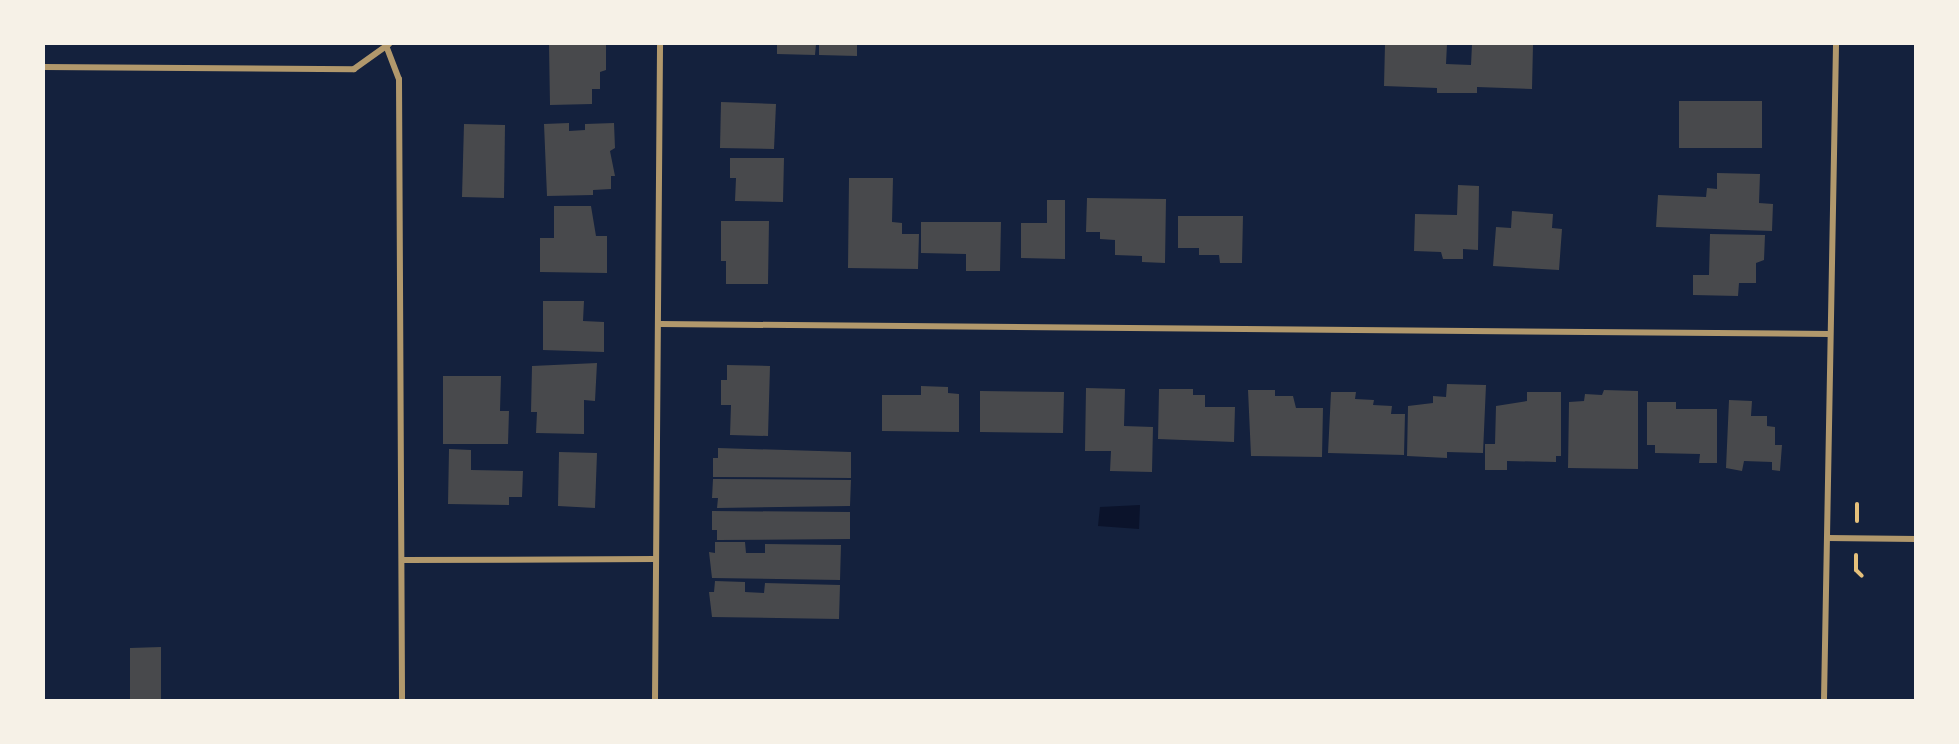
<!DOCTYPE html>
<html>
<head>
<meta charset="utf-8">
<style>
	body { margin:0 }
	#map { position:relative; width:1959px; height:744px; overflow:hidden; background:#14213d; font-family:Raleway,sans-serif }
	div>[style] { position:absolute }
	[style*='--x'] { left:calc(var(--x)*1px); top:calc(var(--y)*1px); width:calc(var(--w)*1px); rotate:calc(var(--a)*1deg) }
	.water>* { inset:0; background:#0b132b }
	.building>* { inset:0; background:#48494c }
	.path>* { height:4px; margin:-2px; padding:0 2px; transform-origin:2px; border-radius:2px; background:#e5c07b }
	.minor>* { height:6px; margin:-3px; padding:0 3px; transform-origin:3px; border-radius:3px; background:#b1986c }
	span { translate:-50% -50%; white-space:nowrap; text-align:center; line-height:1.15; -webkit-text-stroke:4.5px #f6f1e7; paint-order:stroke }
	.frame { position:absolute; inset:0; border:45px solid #f6f1e7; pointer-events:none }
</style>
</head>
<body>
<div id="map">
	<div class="water">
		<i style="clip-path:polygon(1140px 505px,1139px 529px,1098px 526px,1100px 507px)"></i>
	</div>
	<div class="building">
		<i style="clip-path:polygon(549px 44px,606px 44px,606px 70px,600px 72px,600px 89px,592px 89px,592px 104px,550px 105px)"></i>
		<i style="clip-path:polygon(777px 44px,816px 44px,815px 55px,777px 54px)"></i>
		<i style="clip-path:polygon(819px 44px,857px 44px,857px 56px,819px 55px)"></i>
		<i style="clip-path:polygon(1385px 44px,1447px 44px,1446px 64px,1471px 65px,1472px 44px,1533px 45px,1532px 89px,1477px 87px,1477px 93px,1437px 93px,1437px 88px,1384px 86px)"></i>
		<i style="clip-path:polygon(1679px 101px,1762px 101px,1762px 148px,1679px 148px)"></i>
		<i style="clip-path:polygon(721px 102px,776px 104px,774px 149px,720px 148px)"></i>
		<i style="clip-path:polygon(569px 123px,569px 131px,585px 130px,585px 124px,614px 123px,615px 148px,610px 151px,615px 176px,611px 176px,611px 189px,593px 190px,593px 195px,547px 196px,544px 124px)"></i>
		<i style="clip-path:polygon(464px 124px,505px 125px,504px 198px,462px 197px)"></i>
		<i style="clip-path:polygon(730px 158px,784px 158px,783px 202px,735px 201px,736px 178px,730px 178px)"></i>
		<i style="clip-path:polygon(1717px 173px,1760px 174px,1759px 203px,1773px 204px,1772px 231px,1656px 227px,1658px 195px,1706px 197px,1707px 188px,1717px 189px)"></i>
		<i style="clip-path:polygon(849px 178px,893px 178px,892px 222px,902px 223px,902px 234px,919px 234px,918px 269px,848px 268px)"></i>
		<i style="clip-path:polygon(1458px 185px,1479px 186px,1478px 250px,1463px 249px,1463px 259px,1443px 259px,1441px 252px,1414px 251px,1415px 214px,1457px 215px)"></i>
		<i style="clip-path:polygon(1087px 198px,1166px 199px,1165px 263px,1142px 262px,1142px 256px,1115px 255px,1115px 240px,1100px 239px,1100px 232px,1086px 232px)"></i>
		<i style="clip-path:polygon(1047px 200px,1065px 200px,1065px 259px,1021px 258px,1021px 223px,1047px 223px)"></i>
		<i style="clip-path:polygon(554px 206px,591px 206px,596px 236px,607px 236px,607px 273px,540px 272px,540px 238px,554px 238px)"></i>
		<i style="clip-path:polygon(1512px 211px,1553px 214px,1552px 228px,1562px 229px,1559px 270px,1493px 266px,1496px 227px,1511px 228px)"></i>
		<i style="clip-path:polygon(1178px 216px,1243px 216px,1242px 263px,1220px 263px,1219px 255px,1199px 255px,1199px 248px,1178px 248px)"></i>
		<i style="clip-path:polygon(721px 221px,769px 221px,768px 284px,726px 284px,726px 261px,721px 261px)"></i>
		<i style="clip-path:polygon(921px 222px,1001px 222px,1000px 271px,966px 271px,966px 254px,921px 253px)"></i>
		<i style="clip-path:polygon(1710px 234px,1765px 235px,1764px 260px,1756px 263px,1756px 283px,1739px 283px,1738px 296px,1693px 295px,1693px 275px,1709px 275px)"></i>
		<i style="clip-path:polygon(543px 301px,584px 301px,583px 321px,604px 322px,604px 352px,543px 350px)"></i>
		<i style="clip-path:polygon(597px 363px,595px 401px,584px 400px,584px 434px,536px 433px,537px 412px,531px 412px,532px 366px)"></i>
		<i style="clip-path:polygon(727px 365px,770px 366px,768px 436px,730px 435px,731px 405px,721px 405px,721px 380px,727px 380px)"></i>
		<i style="clip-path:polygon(443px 376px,501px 376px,500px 411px,509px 411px,508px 444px,443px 444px)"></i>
		<i style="clip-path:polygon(1447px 384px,1486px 385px,1483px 453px,1447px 452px,1447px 458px,1407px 456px,1408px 406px,1433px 403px,1433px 396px,1446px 397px)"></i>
		<i style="clip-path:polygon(921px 386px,948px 387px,948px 393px,959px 394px,959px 432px,882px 431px,882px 395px,921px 395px)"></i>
		<i style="clip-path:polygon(1086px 388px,1125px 389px,1124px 426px,1153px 427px,1152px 472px,1110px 471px,1111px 451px,1085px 451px)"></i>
		<i style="clip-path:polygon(1159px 389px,1193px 389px,1193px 395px,1205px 395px,1205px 407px,1235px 407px,1234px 442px,1158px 439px)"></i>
		<i style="clip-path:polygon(1248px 390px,1275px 390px,1275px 396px,1293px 396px,1296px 408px,1323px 408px,1322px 457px,1251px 456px)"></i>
		<i style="clip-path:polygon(1604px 390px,1638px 391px,1638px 469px,1568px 468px,1569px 402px,1584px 401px,1585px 394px,1602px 395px)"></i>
		<i style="clip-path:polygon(980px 391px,1064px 392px,1063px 433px,980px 432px)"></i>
		<i style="clip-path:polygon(1331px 392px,1356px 392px,1355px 399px,1374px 400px,1373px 405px,1392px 406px,1391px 414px,1405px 414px,1404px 455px,1328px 453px)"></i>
		<i style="clip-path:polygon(1527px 392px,1561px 392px,1561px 456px,1556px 456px,1556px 462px,1507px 461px,1507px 470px,1485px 470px,1485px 444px,1495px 444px,1496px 406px,1527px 401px)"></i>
		<i style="clip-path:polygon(1729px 400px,1752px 401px,1751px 416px,1767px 416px,1767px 426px,1775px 427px,1775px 445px,1782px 445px,1780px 471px,1772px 470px,1772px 462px,1744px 461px,1742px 471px,1726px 468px)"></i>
		<i style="clip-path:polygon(1647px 402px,1676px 402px,1676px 409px,1717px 409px,1717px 463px,1699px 463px,1700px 454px,1655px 453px,1655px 445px,1647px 445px)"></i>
		<i style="clip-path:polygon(718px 448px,851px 452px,851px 478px,713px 477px,713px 458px,718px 458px)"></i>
		<i style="clip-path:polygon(449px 449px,471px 450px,471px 470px,523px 471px,522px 497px,509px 497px,509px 505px,448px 504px)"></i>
		<i style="clip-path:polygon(559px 452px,597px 453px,595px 508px,558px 506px)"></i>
		<i style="clip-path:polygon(713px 479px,851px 480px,850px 506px,717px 508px,718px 498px,712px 498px)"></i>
		<i style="clip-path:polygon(712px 511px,850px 512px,850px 539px,717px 540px,717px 530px,712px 530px)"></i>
		<i style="clip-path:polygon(715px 542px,745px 542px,746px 553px,765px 553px,765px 544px,841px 545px,840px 580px,712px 578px,709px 552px,715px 553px)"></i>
		<i style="clip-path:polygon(715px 581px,745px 582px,745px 592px,764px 593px,765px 583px,840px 585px,839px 619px,712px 617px,709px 592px,714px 592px)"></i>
		<i style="clip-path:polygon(161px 647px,161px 700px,130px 700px,130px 648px)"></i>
	</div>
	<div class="path">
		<i style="--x:1857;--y:521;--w:17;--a:-90"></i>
		<i style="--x:1856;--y:555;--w:15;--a:90"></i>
		<i style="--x:1856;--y:570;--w:8;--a:45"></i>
	</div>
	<div class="minor">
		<i style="--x:387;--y:48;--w:33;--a:69"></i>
		<i style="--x:399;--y:79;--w:621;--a:89.72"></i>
		<i style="--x:44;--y:67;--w:310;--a:0.4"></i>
		<i style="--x:354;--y:69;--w:43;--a:-35.5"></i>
		<i style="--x:660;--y:324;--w:1170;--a:0.49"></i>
		<i style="--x:1828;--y:538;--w:88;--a:0.7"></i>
		<i style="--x:404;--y:560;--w:252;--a:-0.2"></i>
		<i style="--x:655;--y:700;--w:656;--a:-89.56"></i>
		<i style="--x:1824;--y:700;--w:656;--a:-88.95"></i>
	</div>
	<div class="frame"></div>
</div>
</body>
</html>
